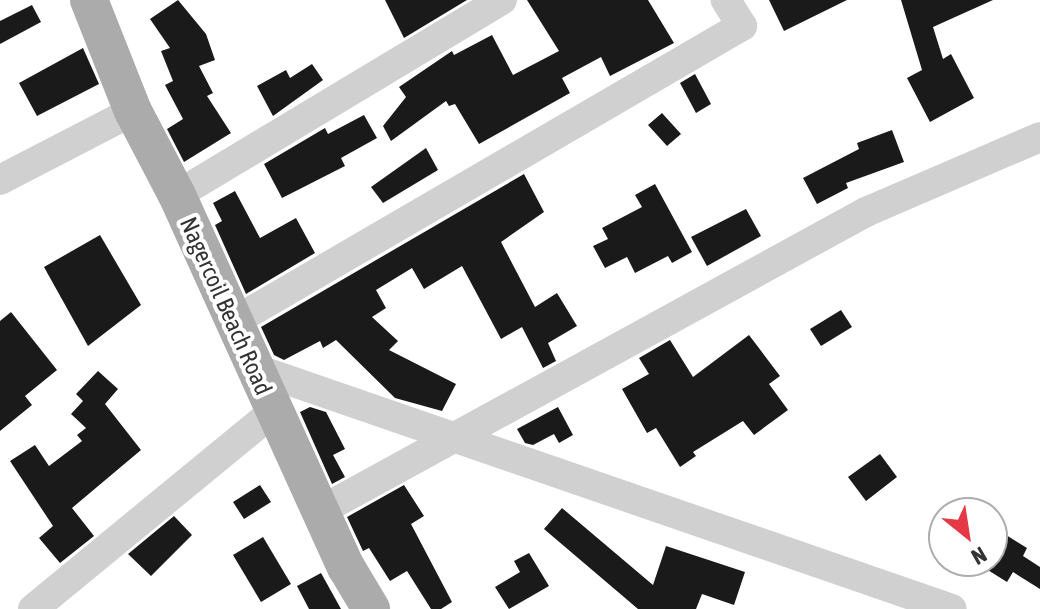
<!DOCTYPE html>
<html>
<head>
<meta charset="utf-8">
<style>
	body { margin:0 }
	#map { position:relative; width:1040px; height:609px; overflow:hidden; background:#fff; font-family:"Asap Condensed",sans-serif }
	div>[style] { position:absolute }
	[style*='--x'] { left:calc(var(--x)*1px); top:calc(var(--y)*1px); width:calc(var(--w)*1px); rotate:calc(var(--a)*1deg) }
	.building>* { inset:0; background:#1a1a1a }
	.minor>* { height:30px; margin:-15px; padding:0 15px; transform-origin:15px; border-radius:15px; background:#d0d0d0 }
	.major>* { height:38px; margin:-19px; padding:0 19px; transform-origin:19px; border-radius:19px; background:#ababab }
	span { translate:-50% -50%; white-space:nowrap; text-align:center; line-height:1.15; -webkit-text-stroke:8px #fff; paint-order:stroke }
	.street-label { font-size:24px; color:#333 }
	.north { position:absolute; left:928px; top:497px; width:80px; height:80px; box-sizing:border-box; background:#fff; border:2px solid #adadad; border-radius:50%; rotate:150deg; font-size:22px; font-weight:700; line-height:32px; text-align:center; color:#333 }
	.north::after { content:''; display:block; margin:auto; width:28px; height:36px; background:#e63946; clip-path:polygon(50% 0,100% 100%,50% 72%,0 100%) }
</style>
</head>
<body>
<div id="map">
	<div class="building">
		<i style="clip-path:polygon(178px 0,206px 34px,215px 60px,199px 66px,213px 93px,207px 96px,231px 133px,184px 162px,167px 129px,183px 119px,165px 85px,173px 81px,161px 51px,170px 48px,150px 19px)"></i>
		<i style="clip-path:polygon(385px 0,467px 0,404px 38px)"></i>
		<i style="clip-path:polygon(527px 0,648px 0,674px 43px,610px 76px,601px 57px,562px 78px,570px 93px,479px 144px,455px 104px,449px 106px,446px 101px,391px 141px,383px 126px,406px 97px,399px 87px,452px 51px,454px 55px,492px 35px,513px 75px,559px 51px)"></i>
		<i style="clip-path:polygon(769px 0,847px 0,784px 31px)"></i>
		<i style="clip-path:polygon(901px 0,993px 0,933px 27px,943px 59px,951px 54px,974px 98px,930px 122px,907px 78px,922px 70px)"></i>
		<i style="clip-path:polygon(32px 5px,41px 22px,0 44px,0 21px)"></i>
		<i style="clip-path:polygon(83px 48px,99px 84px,37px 116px,19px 83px)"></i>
		<i style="clip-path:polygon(312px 64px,323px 80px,273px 116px,257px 86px,286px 70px,290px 78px)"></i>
		<i style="clip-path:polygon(695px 74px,711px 104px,696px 113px,680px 83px)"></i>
		<i style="clip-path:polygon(662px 113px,681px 134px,667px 146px,648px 125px)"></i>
		<i style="clip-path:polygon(364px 115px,377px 138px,341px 158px,345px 166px,282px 198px,264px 164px,325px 128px,328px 134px)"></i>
		<i style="clip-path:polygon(892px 130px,904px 162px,846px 183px,848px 188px,817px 204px,803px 178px,859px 149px,857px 143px)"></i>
		<i style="clip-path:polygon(426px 148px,438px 170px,383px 203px,371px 187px)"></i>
		<i style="clip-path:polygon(524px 174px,544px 212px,501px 242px,535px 307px,557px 293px,577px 326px,548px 343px,556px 361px,543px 368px,522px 327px,501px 339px,462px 266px,424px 289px,412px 268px,376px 290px,386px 308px,372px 317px,398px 341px,389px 350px,456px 384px,442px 411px,395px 398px,336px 340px,323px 348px,320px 341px,284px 360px,274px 355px,261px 327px)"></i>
		<i style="clip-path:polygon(655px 184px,692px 252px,672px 263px,668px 256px,635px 273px,627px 257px,605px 268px,593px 246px,608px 239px,602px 228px,642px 207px,635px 195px)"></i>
		<i style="clip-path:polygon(235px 191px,260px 238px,296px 218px,315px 253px,246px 294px,215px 225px,222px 221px,213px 203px)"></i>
		<i style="clip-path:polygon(746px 209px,761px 236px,707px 266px,691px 237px)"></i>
		<i style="clip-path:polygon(100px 235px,141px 305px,88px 346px,44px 267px)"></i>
		<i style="clip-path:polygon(841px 310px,852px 327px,821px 346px,810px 329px)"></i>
		<i style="clip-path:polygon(11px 312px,57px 370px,25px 396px,32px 405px,0 431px,0 321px)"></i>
		<i style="clip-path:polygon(749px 335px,780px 376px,769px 384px,788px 410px,754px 435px,743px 421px,693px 452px,696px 456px,680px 467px,656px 428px,647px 433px,622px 389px,649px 374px,639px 358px,670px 340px,693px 377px)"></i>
		<i style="clip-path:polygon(98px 371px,118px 389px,105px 404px,141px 450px,72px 508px,94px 536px,60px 563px,39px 538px,53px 526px,10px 461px,35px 445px,49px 466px,82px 441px,77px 435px,86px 428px,71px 414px,83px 401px,76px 394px)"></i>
		<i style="clip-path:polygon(310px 407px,326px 412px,345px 449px,333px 455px,345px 477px,332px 484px,300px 412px)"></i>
		<i style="clip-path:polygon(558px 407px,573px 435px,559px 443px,554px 434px,533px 445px,525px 443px,517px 429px)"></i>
		<i style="clip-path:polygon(880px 454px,897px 477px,866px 501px,848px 477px)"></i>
		<i style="clip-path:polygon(260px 485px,271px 502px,244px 519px,233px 502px)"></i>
		<i style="clip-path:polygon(404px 485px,424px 516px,411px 524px,452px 602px,441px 609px,431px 609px,407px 571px,390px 581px,369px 548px,363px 551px,347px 517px)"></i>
		<i style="clip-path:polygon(562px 508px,653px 585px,666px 546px,745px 572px,734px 605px,702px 594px,696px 609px,638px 609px,544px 529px)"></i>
		<i style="clip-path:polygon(174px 516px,192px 535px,151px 576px,128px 554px)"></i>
		<i style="clip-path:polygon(1003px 533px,1027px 548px,1023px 556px,1040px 567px,1040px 589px,1013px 572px,1007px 582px,983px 567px,992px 561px)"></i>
		<i style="clip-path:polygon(263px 537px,291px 584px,261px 602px,233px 555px)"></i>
		<i style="clip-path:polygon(529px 553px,549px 586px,509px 609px,495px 587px,520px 572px,514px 561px)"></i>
		<i style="clip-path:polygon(321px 573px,341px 609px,309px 609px,297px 586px)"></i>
	</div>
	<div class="minor">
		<i style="--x:0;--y:180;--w:150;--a:-27.4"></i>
		<i style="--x:177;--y:195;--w:379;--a:-31"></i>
		<i style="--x:233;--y:322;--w:589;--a:-30.18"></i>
		<i style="--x:742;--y:26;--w:31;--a:-122"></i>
		<i style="--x:253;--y:368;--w:739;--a:19.02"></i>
		<i style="--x:320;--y:511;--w:623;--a:-28.71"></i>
		<i style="--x:866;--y:212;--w:189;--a:-23.3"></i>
		<i style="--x:33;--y:609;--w:310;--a:-39.4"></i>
	</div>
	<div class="major">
		<i style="--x:89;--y:0;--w:119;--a:68.4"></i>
		<i style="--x:133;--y:111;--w:95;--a:62.4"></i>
		<i style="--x:177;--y:195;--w:409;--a:65.6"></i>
		<i style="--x:346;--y:567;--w:49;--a:59.2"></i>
	</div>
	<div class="street-label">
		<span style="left:226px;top:306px;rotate:66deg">Nagercoil Beach Road</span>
	</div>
	<div class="north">N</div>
</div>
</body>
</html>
